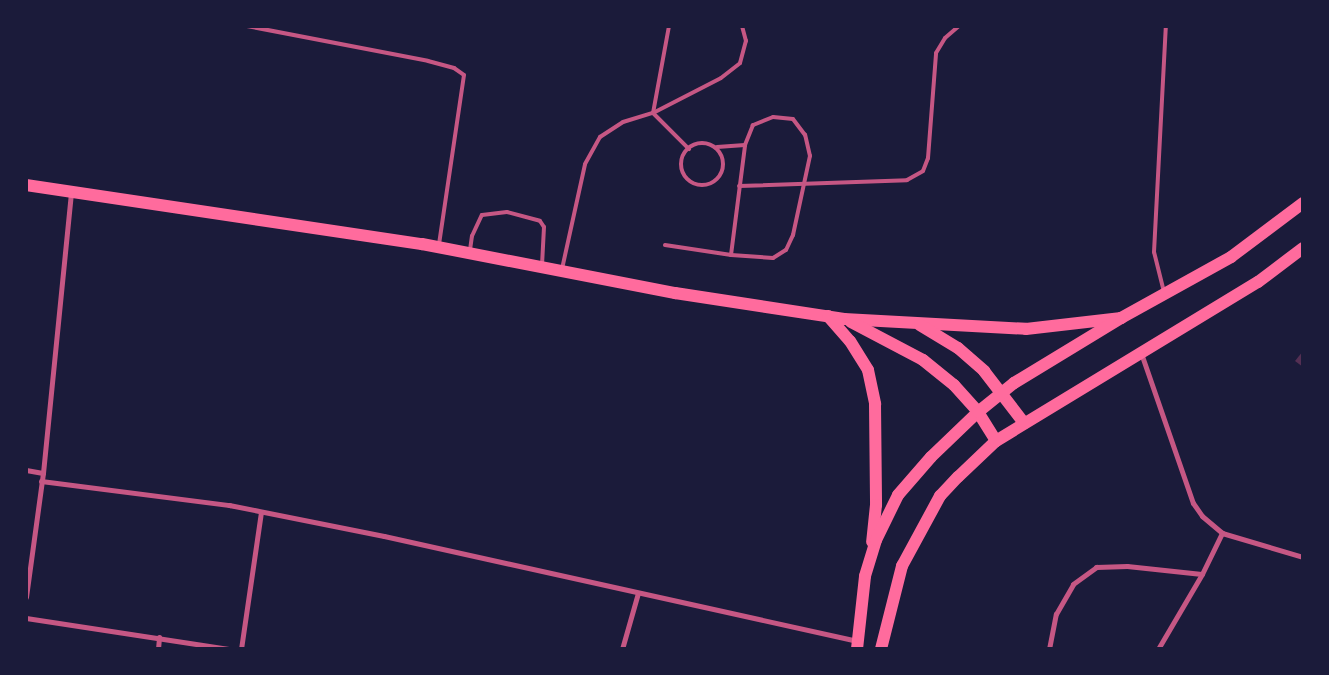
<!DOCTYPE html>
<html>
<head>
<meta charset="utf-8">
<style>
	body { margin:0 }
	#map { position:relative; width:1329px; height:675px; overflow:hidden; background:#1b1b3a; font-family:"IBM Plex Sans",sans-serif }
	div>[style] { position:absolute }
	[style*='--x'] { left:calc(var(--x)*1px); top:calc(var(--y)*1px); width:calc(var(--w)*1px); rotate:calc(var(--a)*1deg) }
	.building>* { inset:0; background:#542f53 }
	.service>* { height:4px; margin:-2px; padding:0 2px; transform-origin:2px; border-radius:2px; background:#c65784 }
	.service>.ring { margin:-2px; padding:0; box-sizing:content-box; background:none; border:4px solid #c65784; border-radius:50% }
	.minor>* { height:5px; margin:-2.5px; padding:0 2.5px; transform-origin:2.5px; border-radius:2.5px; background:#c65784 }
	.primary>* { height:12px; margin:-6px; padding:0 6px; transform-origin:6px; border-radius:6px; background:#ff6b9d }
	span { translate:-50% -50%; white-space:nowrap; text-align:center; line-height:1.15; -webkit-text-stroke:4px #1b1b3a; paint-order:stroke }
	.frame { position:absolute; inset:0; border:28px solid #1b1b3a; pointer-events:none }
</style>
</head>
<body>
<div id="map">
	<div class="building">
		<i style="clip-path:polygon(1303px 351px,1303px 367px,1295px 361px)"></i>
	</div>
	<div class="service">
		<i style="--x:247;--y:26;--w:184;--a:10.9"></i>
		<i style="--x:428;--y:61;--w:27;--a:15"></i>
		<i style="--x:454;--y:68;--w:12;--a:35"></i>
		<i style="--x:464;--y:75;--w:172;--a:98.4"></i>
		<i style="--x:669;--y:26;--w:88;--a:100.4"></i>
		<i style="--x:653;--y:113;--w:51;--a:45"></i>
		<i class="ring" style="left:681px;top:143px;width:38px;height:38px"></i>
		<i style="--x:739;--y:186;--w:168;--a:-2"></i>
		<i style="--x:907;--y:180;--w:18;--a:-29"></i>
		<i style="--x:923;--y:171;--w:14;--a:-69"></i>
		<i style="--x:928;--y:158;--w:105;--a:-85.6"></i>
		<i style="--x:936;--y:53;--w:17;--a:-59"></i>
		<i style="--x:945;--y:38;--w:18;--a:-41"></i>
		<i style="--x:665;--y:245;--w:67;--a:8.6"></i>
		<i style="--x:731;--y:255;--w:111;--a:-82.7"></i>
		<i style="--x:745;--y:145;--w:28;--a:176"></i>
		<i style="--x:470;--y:250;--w:14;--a:-82"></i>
		<i style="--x:472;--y:236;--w:23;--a:-65"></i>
		<i style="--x:482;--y:215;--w:25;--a:-7"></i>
		<i style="--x:507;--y:212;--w:34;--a:15"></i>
		<i style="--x:540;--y:221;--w:7;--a:56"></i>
		<i style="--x:544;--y:227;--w:38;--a:93"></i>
		<i style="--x:731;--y:255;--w:42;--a:4.1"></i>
		<i style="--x:773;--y:258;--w:15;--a:-32"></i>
		<i style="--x:786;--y:250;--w:17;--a:-65"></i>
		<i style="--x:793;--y:235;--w:81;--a:-77.9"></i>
		<i style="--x:810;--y:156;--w:22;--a:-103"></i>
		<i style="--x:805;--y:135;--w:20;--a:-127"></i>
		<i style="--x:793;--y:119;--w:20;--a:-174"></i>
		<i style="--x:773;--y:117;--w:22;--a:158"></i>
		<i style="--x:753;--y:125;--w:22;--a:112"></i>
		<i style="--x:562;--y:269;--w:107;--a:-77.6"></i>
		<i style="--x:585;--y:164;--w:31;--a:-61"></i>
		<i style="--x:600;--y:137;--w:27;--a:-33"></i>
		<i style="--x:623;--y:122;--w:31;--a:-17"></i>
		<i style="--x:653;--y:113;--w:76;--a:-27.2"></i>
		<i style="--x:721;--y:78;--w:24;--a:-38"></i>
		<i style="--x:740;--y:63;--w:23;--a:-75"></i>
		<i style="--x:746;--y:41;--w:16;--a:-105"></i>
		<i style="--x:1164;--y:292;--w:41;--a:-104"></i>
		<i style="--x:1154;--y:252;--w:226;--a:-87"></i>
	</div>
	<div class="minor">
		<i style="--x:1141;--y:353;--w:159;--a:70.9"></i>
		<i style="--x:1193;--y:503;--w:16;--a:55"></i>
		<i style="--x:1202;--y:516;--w:26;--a:40"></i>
		<i style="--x:1222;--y:533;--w:84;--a:16.5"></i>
		<i style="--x:26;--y:470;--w:17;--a:10"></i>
		<i style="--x:41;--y:481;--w:190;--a:7.3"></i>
		<i style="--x:229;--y:505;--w:158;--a:11.3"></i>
		<i style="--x:384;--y:536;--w:485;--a:12.5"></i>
		<i style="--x:26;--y:597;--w:125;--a:-82.2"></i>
		<i style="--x:43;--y:473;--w:281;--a:-84.3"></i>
		<i style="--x:26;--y:618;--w:205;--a:8.7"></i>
		<i style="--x:158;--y:649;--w:12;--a:-85"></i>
		<i style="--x:241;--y:649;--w:138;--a:-81.7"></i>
		<i style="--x:622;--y:649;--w:58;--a:-74.1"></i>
		<i style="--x:1049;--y:649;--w:36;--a:-79"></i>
		<i style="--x:1056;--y:614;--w:34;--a:-60"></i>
		<i style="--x:1073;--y:584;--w:29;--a:-36"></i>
		<i style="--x:1096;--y:567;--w:31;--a:-2"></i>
		<i style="--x:1127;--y:566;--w:75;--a:6.1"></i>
		<i style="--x:1158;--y:649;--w:87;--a:-59.6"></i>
		<i style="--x:1202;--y:574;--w:46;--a:-64"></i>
	</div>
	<div class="primary">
		<i style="--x:26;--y:185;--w:400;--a:8.5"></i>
		<i style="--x:422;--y:244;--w:258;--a:11"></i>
		<i style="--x:675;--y:293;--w:171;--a:8.7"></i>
		<i style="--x:844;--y:319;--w:182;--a:3.1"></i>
		<i style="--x:1026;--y:329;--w:96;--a:-6.6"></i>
		<i style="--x:828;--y:316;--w:33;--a:49"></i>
		<i style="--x:850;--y:341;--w:34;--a:58"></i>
		<i style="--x:868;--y:370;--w:35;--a:78"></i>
		<i style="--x:875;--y:404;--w:101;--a:89.4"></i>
		<i style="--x:876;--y:505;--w:37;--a:96"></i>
		<i style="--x:851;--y:322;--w:81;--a:27.8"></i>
		<i style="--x:923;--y:360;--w:40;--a:39"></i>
		<i style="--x:954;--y:385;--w:36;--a:48"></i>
		<i style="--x:978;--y:412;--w:34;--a:58"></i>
		<i style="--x:920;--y:325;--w:44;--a:31.2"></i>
		<i style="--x:958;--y:348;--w:35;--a:41"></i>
		<i style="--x:984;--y:371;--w:66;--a:52.4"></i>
		<i style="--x:857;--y:649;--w:73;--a:-83.7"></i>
		<i style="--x:865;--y:576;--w:38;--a:-73"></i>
		<i style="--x:876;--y:540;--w:50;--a:-63.9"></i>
		<i style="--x:898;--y:495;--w:50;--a:-49"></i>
		<i style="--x:931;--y:457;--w:65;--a:-43.8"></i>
		<i style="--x:978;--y:412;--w:46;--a:-38.9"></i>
		<i style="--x:1014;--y:383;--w:125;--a:-31.3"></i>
		<i style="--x:1121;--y:318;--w:126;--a:-29"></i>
		<i style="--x:1231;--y:257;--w:90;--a:-36.9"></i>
		<i style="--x:881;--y:649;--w:86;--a:-75.8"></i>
		<i style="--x:902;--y:566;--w:80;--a:-61.5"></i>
		<i style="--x:940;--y:496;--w:26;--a:-47"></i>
		<i style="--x:958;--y:477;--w:52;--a:-43.5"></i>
		<i style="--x:996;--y:441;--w:306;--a:-31.3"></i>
		<i style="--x:1258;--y:282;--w:56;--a:-37.1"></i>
	</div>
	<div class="frame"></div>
</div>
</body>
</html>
